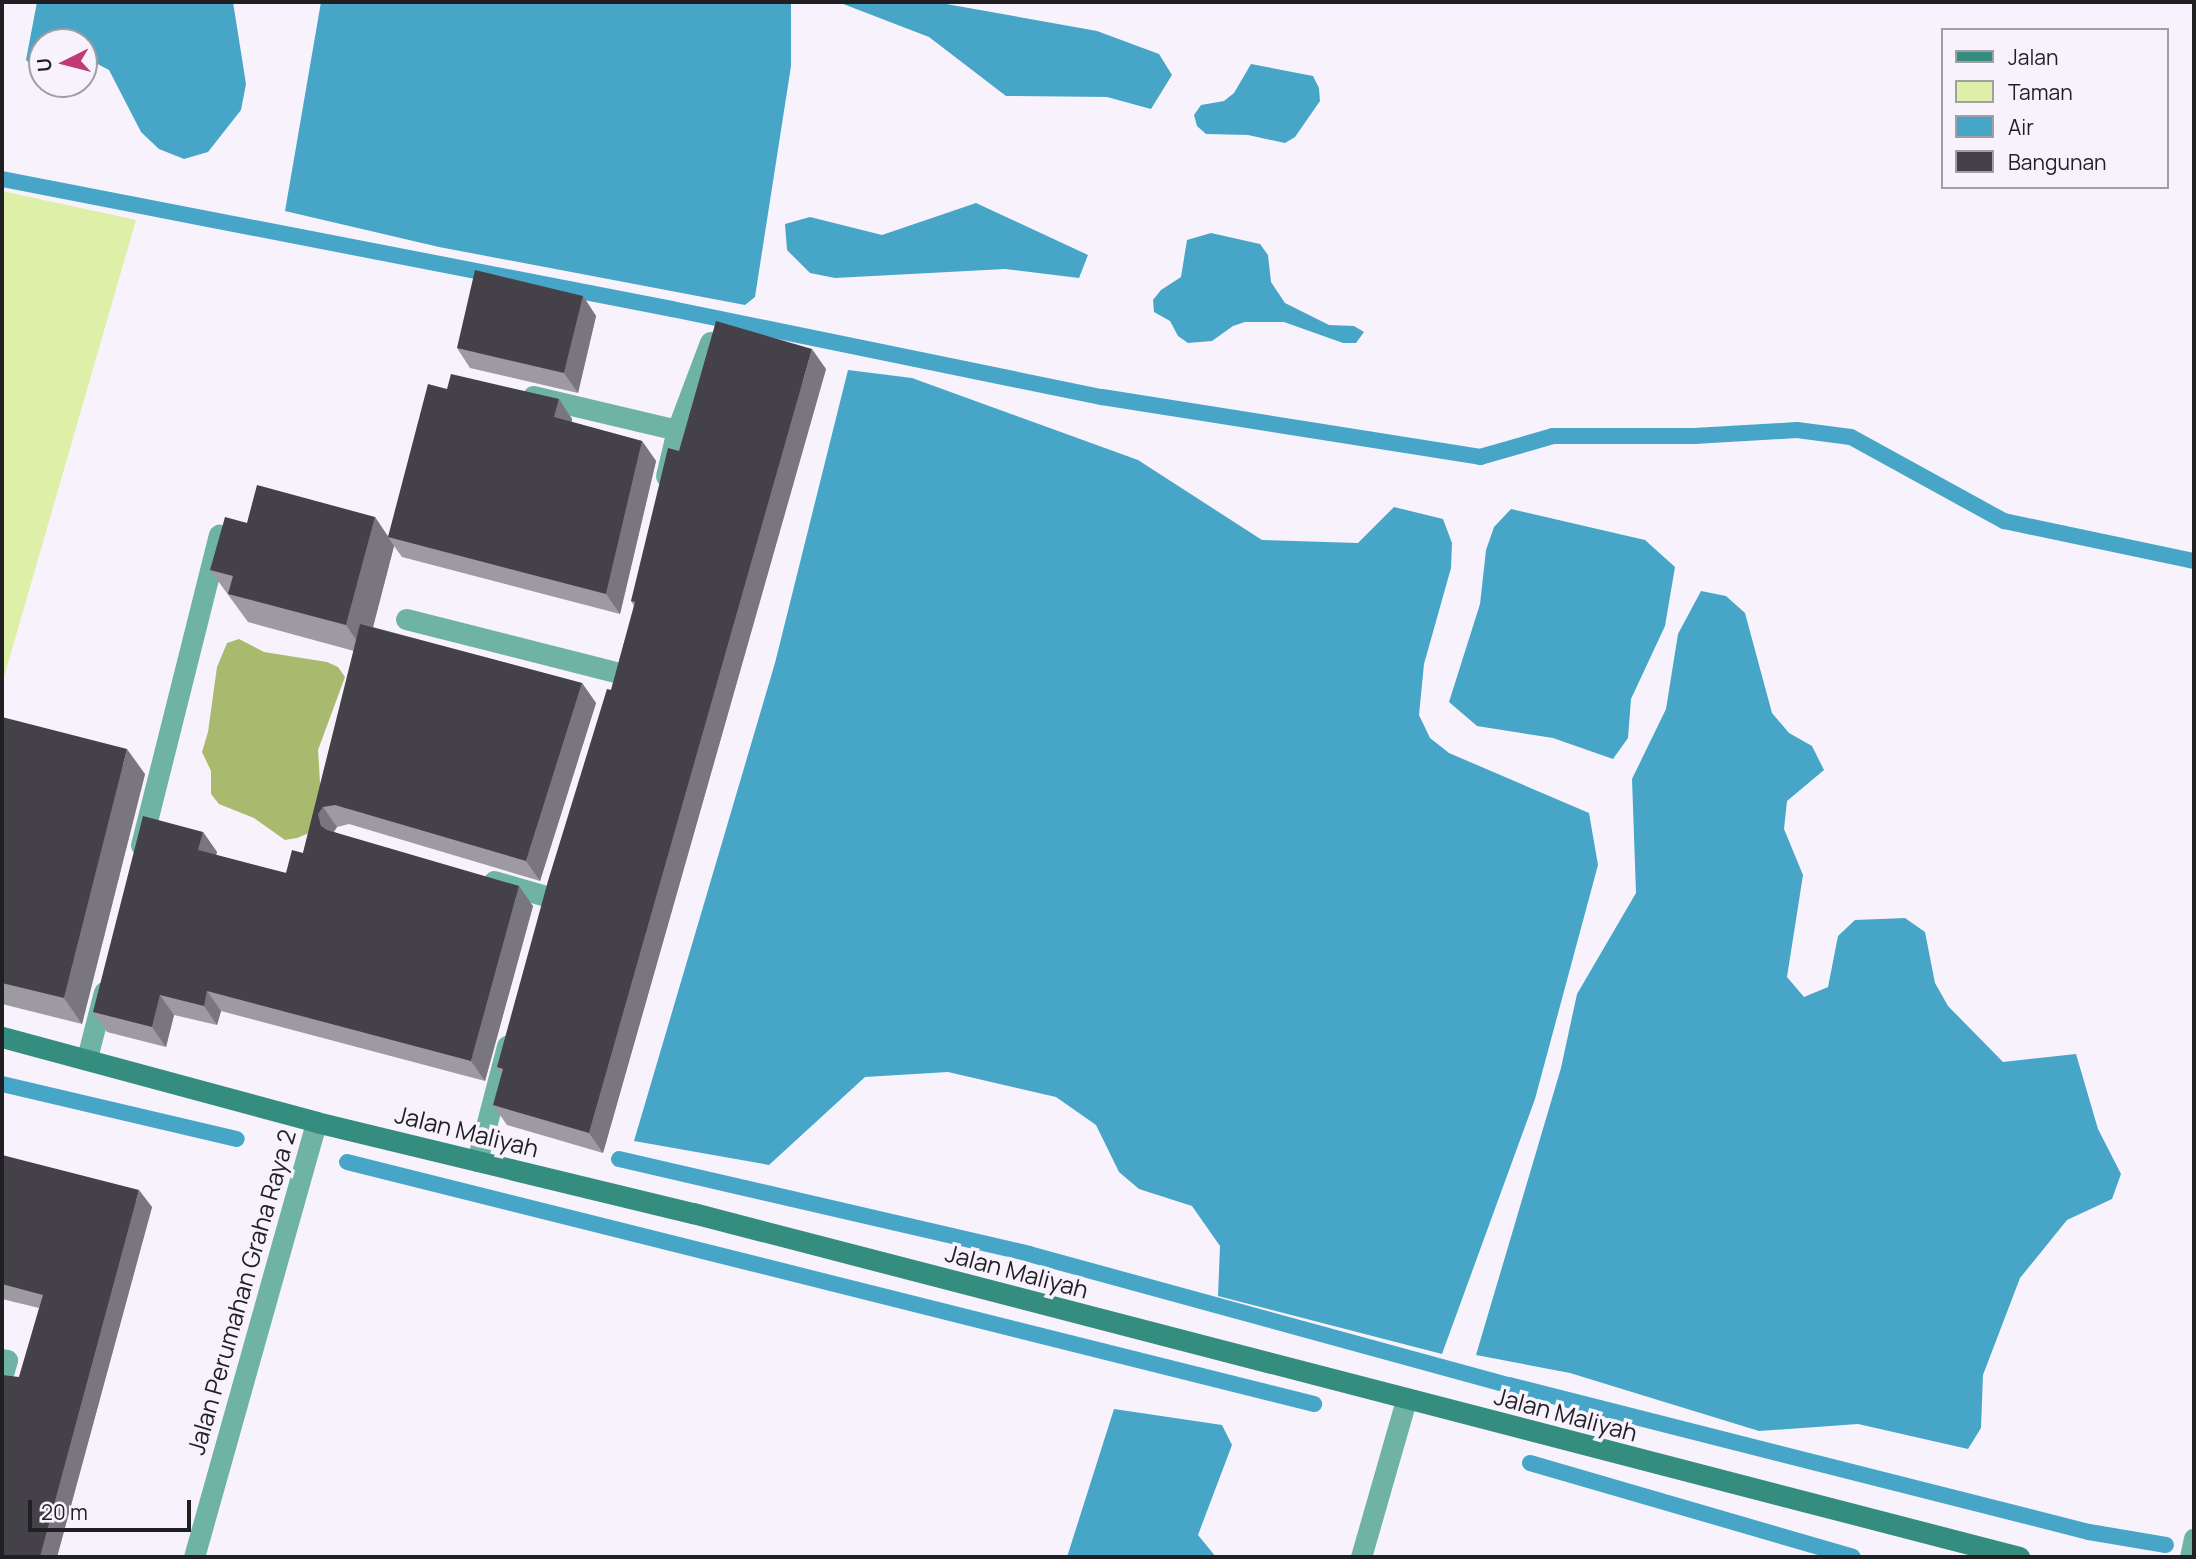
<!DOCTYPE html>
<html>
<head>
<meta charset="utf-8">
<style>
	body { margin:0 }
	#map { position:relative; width:2196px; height:1559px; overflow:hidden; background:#f7f2fb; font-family:Manrope,sans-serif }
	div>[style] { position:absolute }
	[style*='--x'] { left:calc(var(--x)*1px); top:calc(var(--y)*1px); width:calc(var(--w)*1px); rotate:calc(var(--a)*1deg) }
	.green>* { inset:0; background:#deefa8 }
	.forest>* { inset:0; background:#a9ba6f }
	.water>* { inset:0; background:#47a6c7 }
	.stream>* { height:16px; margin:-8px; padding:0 8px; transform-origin:8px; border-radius:8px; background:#47a6c7 }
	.street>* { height:21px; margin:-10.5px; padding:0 10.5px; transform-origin:10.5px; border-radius:10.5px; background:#6fb3a4 }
	.secondary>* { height:21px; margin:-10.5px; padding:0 10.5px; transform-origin:10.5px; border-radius:10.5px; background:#348d7e }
	.wall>* { inset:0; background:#9e9aa2 }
	.shaded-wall>* { inset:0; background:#7a767e }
	.building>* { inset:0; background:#444148 }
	span { translate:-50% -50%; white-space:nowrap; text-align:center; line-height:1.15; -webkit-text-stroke:7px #f7f2fb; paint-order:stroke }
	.street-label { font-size:24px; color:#201f22 }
	.frame { position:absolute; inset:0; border:4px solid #201f22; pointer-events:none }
	.legend { position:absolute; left:1941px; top:28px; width:228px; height:161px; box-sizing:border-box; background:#f7f2fb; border:2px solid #a19ea4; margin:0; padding:9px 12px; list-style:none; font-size:21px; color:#201f22 }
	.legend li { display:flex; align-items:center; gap:14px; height:35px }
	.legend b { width:35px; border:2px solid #a19ea4 }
	.north { position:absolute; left:28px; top:28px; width:70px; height:70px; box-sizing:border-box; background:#f7f2fb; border:2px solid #a19ea4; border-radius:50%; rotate:264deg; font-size:19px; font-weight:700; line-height:28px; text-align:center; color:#201f22 }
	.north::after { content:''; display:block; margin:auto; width:24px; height:32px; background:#c13975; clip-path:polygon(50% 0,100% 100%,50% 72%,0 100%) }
	.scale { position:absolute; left:28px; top:1500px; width:163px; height:32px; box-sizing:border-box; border:4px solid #201f22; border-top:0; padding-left:9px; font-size:21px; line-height:24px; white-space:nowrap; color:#201f22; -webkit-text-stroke:5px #f7f2fb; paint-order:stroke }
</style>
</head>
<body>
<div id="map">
	<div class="green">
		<i style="clip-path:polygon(2px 191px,136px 220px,2px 684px)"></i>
	</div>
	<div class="forest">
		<i style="clip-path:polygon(239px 639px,264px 652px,327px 662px,338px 667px,345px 677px,318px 750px,322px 814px,309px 833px,297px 838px,285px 840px,254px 818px,219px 804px,211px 794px,211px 771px,202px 752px,208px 732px,217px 667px,227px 643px)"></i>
	</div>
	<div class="water">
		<i style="clip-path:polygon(37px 2px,233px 2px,246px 84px,241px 110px,208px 152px,184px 159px,159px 149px,141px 132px,109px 70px,84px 57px,84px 42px,42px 42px,42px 66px,35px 68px,26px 60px)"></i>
		<i style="clip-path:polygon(321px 2px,791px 2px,791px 66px,755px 297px,745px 305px,439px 247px,285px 211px)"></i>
		<i style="clip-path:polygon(838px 2px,935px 2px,1097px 31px,1159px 54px,1172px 75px,1151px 109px,1107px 97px,1006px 96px,929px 37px)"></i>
		<i style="clip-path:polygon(1251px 64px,1313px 76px,1319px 88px,1320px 101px,1295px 137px,1285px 143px,1248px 135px,1206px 134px,1197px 126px,1194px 115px,1201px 105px,1224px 101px,1234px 93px)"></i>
		<i style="clip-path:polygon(976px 203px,1088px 255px,1079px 278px,1005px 269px,835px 278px,810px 273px,787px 250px,785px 224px,810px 217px,882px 235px)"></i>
		<i style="clip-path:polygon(1211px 233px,1260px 244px,1268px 255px,1271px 282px,1285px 303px,1329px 325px,1354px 326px,1364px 332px,1356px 343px,1343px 343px,1284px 322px,1245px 322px,1233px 326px,1212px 341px,1188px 343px,1178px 336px,1170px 321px,1154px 312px,1153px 300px,1161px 290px,1181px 277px,1187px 240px)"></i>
		<i style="clip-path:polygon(848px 370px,912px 378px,1138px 460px,1262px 540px,1358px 543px,1394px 507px,1443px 519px,1452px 543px,1451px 568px,1424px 664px,1419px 715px,1430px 738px,1449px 753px,1589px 813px,1598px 865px,1535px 1099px,1442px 1354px,1218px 1296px,1220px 1246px,1192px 1206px,1139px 1189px,1119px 1172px,1096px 1125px,1056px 1097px,948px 1072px,865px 1077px,769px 1165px,634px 1141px,775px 663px)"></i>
		<i style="clip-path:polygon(1511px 509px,1645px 540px,1675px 567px,1665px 626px,1631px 699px,1628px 738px,1613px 759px,1553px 738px,1477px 726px,1449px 702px,1480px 604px,1486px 550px,1494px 527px)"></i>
		<i style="clip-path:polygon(1701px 591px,1726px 596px,1745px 613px,1772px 713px,1789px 733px,1812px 746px,1824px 770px,1787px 801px,1784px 829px,1803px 875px,1787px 977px,1804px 997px,1828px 987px,1838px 936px,1855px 920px,1905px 918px,1925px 932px,1935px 983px,1948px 1006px,2003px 1062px,2076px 1054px,2098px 1129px,2121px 1174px,2112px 1199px,2067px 1220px,2020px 1278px,1983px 1375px,1981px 1428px,1968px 1449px,1858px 1424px,1759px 1431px,1570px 1373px,1476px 1355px,1561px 1068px,1577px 994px,1636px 893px,1632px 779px,1666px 709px,1678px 634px)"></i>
		<i style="clip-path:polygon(1114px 1409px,1222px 1425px,1232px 1445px,1198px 1535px,1216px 1557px,1067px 1557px)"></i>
	</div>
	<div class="stream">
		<i style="--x:2;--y:179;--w:682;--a:10.98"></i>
		<i style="--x:672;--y:309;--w:439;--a:11.6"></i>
		<i style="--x:1102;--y:397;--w:383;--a:9"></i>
		<i style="--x:1480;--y:457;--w:76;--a:-16"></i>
		<i style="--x:1553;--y:436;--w:141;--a:0"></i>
		<i style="--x:1694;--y:436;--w:103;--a:-3.3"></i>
		<i style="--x:1797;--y:430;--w:54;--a:7.4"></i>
		<i style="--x:1851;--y:437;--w:175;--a:28.8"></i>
		<i style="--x:2004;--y:521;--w:194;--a:11.9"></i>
		<i style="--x:2;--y:1084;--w:241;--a:13.2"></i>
		<i style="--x:619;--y:1159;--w:421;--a:13"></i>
		<i style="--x:1029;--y:1254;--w:498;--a:15.3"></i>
		<i style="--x:1509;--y:1385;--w:598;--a:14.22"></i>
		<i style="--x:2089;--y:1532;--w:78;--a:9.6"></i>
		<i style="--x:347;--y:1162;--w:997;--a:14.05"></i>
		<i style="--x:1530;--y:1463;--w:336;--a:16.2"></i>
	</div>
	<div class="street">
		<i style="--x:533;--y:396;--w:148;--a:13.3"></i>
		<i style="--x:666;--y:476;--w:47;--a:-76.6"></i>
		<i style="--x:677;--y:430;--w:94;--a:-69.4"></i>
		<i style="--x:406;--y:619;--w:220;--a:14.2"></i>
		<i style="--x:141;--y:845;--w:320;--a:-75.9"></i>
		<i style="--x:494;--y:881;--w:57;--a:16.2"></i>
		<i style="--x:87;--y:1058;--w:68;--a:-75.6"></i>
		<i style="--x:477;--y:1161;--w:119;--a:-75.4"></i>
		<i style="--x:2;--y:1359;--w:5;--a:11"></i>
		<i style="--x:7;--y:1360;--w:19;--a:106"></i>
		<i style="--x:194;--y:1557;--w:452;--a:-74.3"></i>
		<i style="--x:1361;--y:1557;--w:163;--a:-74"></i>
		<i style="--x:2190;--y:1557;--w:19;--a:-78"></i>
	</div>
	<div class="secondary">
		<i style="--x:2;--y:1037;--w:325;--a:15.1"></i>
		<i style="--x:316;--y:1122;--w:388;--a:13.6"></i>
		<i style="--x:693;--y:1213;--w:1370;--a:14.54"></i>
	</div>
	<div class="wall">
		<i style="clip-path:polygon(583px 296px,596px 316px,578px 393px,470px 368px,457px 348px)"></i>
		<i style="clip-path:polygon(826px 369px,603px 1153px,507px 1125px,493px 1105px,502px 1075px,497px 1067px,611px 690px,634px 606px,631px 601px,679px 451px)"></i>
		<i style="clip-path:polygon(447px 389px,559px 399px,572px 419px,572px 422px,642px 441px,656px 461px,620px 614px,402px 557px,394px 546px,373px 627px,582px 683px,596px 703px,540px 881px,349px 824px,337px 827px,334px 832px,533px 906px,485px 1081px,221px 1011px,217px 1025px,174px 1015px,166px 1047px,107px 1032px,93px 1012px,203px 832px,217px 852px,216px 855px,286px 873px,303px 853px,354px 651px,248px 622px,210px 570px,247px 523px,375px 517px,388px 536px)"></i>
		<i style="clip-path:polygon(2px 717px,145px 774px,82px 1024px,2px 1004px)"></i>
		<i style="clip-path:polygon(2px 1148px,4px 1151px,3px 1155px,152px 1207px,57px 1557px,2px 1557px,19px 1377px,39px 1308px,2px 1299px)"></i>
	</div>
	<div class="shaded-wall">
		<i style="clip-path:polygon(583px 296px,596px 316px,578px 393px,564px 373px)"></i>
		<i style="clip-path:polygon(812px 349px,826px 369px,603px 1153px,589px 1133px)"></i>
		<i style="clip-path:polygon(559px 399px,572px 419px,568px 437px,554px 417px)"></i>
		<i style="clip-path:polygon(642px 441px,656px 461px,620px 614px,606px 594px)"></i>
		<i style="clip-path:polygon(375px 517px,394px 546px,366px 654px,346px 625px)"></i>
		<i style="clip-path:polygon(582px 683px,596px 703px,540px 881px,526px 861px)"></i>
		<i style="clip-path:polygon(127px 749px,145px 774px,82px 1024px,64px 998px)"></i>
		<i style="clip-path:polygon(323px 807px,337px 827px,332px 834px,321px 826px,318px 814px)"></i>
		<i style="clip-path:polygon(203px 832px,217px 852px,212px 870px,198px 850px)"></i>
		<i style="clip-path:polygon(519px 886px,533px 906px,485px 1081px,471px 1061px)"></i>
		<i style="clip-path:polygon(207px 991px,221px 1011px,217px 1025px,204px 1006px)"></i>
		<i style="clip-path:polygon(160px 995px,174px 1015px,166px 1047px,152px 1027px)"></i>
		<i style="clip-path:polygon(139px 1190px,152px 1207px,57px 1557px,40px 1557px)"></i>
	</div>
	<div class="building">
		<i style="clip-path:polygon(475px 270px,583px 296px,564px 373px,457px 348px)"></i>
		<i style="clip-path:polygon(716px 321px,812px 349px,589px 1133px,493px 1105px,503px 1069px,497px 1067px,548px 881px,607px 689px,611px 690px,635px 602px,631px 601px,668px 448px,679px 451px)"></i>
		<i style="clip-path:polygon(451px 374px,559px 399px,554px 417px,642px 441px,606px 594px,388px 537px,428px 384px,447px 389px)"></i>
		<i style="clip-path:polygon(257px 485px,375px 517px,346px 625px,228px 594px,233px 576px,210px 570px,225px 517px,247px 523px)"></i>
		<i style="clip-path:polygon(360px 624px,582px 683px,526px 861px,335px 805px,323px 807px,318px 814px,321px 826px,327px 830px,519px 886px,471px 1061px,207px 991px,204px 1006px,160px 995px,152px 1027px,93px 1012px,143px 816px,203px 832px,198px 850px,286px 873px,292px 850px,303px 853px)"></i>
		<i style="clip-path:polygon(2px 717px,127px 749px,64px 998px,2px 983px)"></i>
		<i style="clip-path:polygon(2px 1155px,139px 1190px,40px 1557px,2px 1557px,2px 1375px,19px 1377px,43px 1295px,2px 1284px)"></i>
	</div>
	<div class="street-label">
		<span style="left:467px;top:1131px;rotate:14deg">Jalan Maliyah</span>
		<span style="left:1017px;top:1271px;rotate:15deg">Jalan Maliyah</span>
		<span style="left:241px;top:1292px;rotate:-74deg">Jalan Perumahan Graha Raya 2</span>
		<span style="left:1566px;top:1414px;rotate:15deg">Jalan Maliyah</span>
	</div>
	<div class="frame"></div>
	<ul class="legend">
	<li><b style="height:9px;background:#348d7e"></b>Jalan</li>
	<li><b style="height:19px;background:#deefa8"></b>Taman</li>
	<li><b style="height:19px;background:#47a6c7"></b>Air</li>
	<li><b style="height:19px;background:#444148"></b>Bangunan</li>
	</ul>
	<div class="north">U</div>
	<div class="scale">20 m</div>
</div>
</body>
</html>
